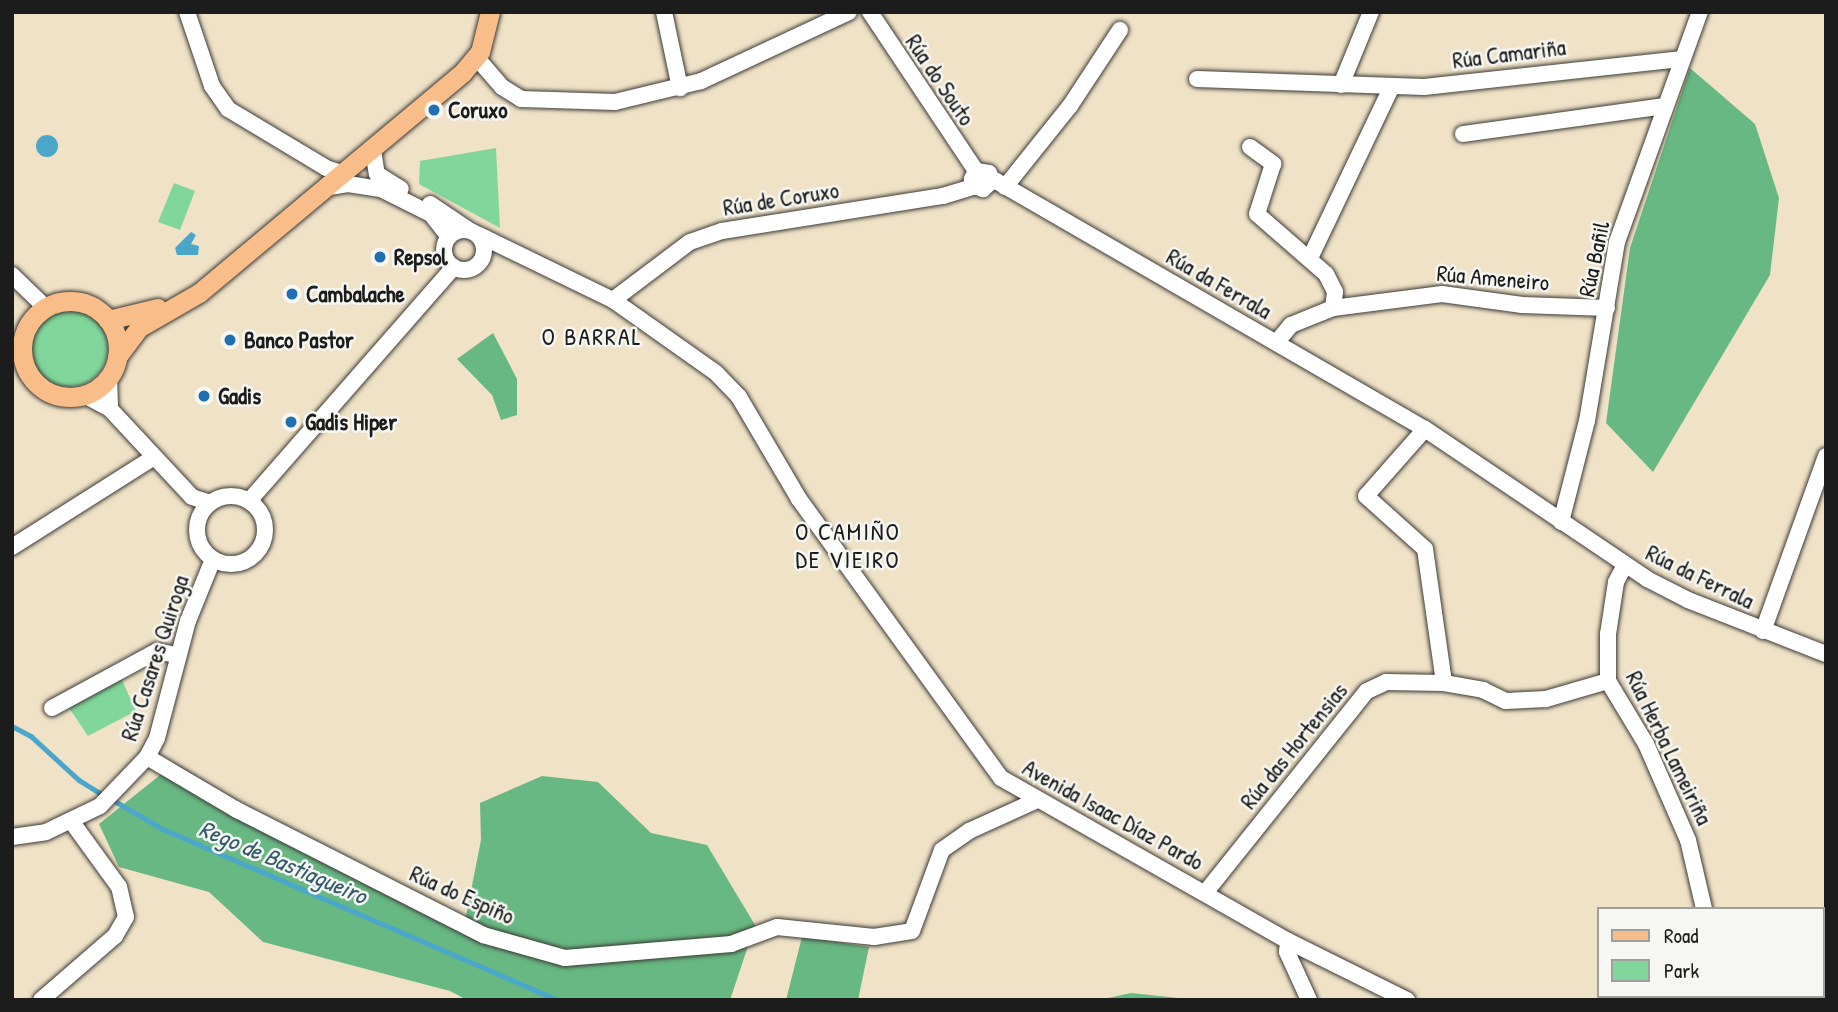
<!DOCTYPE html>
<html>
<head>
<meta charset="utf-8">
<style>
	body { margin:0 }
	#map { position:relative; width:1838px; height:1012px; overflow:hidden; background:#f0e2c7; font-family:"Patrick Hand",sans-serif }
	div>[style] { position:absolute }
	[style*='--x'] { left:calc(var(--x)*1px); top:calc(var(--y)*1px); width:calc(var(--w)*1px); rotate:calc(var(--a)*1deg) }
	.green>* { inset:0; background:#81d79b }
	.round { border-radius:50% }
	.forest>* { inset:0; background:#68b883 }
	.water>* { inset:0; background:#4ba7c9 }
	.stream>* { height:4.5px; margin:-2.25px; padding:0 2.25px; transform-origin:2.25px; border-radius:2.25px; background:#4ba7c9 }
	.roads { filter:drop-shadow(0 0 2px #3c3a36) drop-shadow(0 0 2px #3c3a36) }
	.minor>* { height:16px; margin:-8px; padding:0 8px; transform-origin:8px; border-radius:8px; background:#fff }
	.minor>.ring { margin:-8px; padding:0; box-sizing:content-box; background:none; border:16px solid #fff; border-radius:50% }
	.major>* { height:19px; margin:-9.5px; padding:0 9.5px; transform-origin:9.5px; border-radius:9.5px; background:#f8bd89 }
	.major>.ring { margin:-9.5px; padding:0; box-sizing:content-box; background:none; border:19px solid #f8bd89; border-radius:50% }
	.dots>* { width:19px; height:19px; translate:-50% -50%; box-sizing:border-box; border:4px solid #f6f6f2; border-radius:50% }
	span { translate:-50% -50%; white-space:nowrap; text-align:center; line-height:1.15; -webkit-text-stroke:5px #f6f6f2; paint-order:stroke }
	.street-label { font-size:23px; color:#1c1c1c }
	.poi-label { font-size:23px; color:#1c1c1c; font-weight:700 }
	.left { translate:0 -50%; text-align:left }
	.neighbourhood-label { font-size:24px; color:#1c1c1c; letter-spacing:2px }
	.water-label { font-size:24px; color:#315b6a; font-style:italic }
	.frame { position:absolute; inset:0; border:14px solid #1c1c1c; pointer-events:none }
	.legend { position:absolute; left:1597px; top:907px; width:228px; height:91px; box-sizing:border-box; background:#f6f6f2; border:2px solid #9f9f9c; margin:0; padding:9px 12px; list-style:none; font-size:21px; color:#1c1c1c }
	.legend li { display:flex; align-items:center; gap:14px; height:35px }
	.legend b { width:35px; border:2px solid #9f9f9c }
</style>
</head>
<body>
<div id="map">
	<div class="green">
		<i style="clip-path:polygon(496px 148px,500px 228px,419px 184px,420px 161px)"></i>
		<i style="clip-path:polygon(174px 183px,195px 191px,180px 230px,158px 222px)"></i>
		<i class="round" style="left:30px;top:309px;width:78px;height:78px"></i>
		<i style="clip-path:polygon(121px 678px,136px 711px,88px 736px,67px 705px)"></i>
	</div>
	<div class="forest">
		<i style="clip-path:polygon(1690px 68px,1755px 124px,1779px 198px,1770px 275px,1653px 472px,1606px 423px,1630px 248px)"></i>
		<i style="clip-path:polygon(493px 333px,517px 379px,517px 415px,501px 420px,492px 395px,457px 359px)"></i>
		<i style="clip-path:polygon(175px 763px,293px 835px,465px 921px,481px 840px,480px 803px,542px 776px,598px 782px,651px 833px,707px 845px,755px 925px,730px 1000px,467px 1000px,450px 991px,263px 942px,209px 892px,119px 867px,99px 824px)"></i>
		<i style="clip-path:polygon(802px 937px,869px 947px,858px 1000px,786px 1000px)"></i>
		<i style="clip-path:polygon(1131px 993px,1197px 1000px,1099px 1000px)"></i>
	</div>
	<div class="water">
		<i class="round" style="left:36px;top:135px;width:22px;height:22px"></i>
		<i style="clip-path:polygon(191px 232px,196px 235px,191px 244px,199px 246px,198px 255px,177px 255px,175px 248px)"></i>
	</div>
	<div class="stream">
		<i style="--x:12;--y:726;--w:21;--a:28"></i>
		<i style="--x:31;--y:736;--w:65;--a:42.5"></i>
		<i style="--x:79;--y:780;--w:31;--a:32"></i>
		<i style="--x:113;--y:800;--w:58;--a:30.1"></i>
		<i style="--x:163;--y:829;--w:431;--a:23.4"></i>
	</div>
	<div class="roads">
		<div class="minor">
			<i style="--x:187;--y:12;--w:78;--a:71.3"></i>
			<i style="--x:212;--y:86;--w:28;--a:55"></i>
			<i style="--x:228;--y:109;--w:114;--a:31"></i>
			<i style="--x:326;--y:168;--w:20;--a:18"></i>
			<i style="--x:664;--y:12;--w:78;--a:78.1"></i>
			<i style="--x:870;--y:12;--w:191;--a:56.3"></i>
			<i style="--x:476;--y:57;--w:40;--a:49"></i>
			<i style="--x:502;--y:87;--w:22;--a:32"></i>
			<i style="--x:521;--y:99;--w:94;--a:1.8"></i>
			<i style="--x:615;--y:102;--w:89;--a:-13.7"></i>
			<i style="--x:701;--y:81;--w:163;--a:-25"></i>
			<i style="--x:1197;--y:79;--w:227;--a:2"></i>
			<i style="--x:1424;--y:87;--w:260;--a:-6.2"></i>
			<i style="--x:1341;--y:85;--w:79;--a:-67.7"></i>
			<i style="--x:1463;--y:134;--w:203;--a:-7.9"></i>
			<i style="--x:1250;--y:147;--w:29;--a:36"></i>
			<i style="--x:1273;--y:164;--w:52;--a:107.7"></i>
			<i style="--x:1257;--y:214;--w:91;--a:41"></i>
			<i style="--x:1326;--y:274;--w:20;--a:63"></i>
			<i style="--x:1335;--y:292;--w:16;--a:97"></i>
			<i style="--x:1333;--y:308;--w:45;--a:158"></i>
			<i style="--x:1291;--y:325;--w:23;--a:130"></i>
			<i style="--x:373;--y:150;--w:24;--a:81"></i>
			<i style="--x:377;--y:174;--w:28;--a:32"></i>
			<i style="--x:991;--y:178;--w:501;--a:30.04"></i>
			<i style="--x:1425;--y:429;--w:268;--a:34"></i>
			<i style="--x:1647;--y:579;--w:46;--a:27.1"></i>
			<i style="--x:1688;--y:600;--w:148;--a:21.4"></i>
			<i style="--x:329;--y:187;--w:19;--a:-9"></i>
			<i style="--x:348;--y:184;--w:33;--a:9"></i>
			<i style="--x:381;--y:189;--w:56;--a:26.6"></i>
			<i style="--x:431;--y:214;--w:29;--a:52"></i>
			<i style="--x:1005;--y:187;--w:104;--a:-51.3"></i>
			<i style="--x:1070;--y:106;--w:91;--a:-56.7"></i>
			<i style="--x:430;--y:204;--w:47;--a:33.7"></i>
			<i class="ring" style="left:444px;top:230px;width:24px;height:24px"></i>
			<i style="--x:479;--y:235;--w:149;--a:25.9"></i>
			<i style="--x:613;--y:300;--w:126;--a:35.3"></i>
			<i style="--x:716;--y:373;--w:33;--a:46"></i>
			<i style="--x:739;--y:397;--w:118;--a:59.5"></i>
			<i style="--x:799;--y:499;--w:344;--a:54.1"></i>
			<i style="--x:1001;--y:778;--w:330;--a:29.6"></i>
			<i style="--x:1288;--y:941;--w:133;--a:26.4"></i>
			<i style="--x:1310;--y:258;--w:188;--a:-64.5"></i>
			<i style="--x:12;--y:275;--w:46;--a:44.1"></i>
			<i style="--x:613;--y:300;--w:96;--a:-37"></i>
			<i style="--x:690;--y:242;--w:34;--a:-19"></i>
			<i style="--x:722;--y:231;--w:224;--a:-9"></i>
			<i style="--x:943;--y:196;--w:34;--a:-17"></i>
			<i style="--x:975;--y:186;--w:9;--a:21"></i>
			<i style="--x:983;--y:189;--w:11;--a:-41"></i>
			<i style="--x:991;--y:182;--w:9;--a:-103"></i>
			<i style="--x:989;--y:173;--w:13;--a:-171"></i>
			<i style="--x:976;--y:171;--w:9;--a:117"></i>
			<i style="--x:972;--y:179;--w:8;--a:67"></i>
			<i style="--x:1333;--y:308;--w:110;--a:-7.3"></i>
			<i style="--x:1442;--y:294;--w:81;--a:7.8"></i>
			<i style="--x:1522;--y:305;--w:85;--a:2"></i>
			<i style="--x:109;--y:377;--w:32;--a:88"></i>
			<i style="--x:84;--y:395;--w:30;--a:28"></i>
			<i style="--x:110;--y:409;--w:120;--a:47"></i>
			<i style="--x:192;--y:497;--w:19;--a:18"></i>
			<i style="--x:1425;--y:429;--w:89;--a:131.4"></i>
			<i style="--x:1366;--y:496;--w:79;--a:41.9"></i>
			<i style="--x:1425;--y:549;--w:135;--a:81.9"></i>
			<i class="ring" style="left:197px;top:496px;width:52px;height:52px"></i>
			<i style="--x:249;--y:501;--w:311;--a:-48.8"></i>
			<i style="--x:1561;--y:522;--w:104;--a:-75.6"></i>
			<i style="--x:1587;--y:421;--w:181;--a:-80.5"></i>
			<i style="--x:1617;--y:242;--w:245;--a:-70.2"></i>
			<i style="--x:12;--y:547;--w:165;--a:-32.3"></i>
			<i style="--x:1625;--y:565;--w:19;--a:118"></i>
			<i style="--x:1616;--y:582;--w:53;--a:98.7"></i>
			<i style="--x:1608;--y:634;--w:47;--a:90"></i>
			<i style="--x:1608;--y:681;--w:74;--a:58.9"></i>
			<i style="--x:1646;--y:744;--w:105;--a:66.4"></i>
			<i style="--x:1688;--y:840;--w:71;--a:76.9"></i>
			<i style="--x:1763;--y:631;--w:186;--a:-70.2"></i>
			<i style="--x:52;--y:708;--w:119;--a:-28.5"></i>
			<i style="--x:157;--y:651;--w:19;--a:12"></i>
			<i style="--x:147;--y:757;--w:104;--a:30.5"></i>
			<i style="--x:237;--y:810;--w:276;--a:26.9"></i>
			<i style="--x:483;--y:935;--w:85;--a:15.7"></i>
			<i style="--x:565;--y:958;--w:167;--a:-4.8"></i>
			<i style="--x:731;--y:944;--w:49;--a:-20.3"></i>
			<i style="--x:777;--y:927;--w:98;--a:5.9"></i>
			<i style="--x:874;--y:937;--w:38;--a:-9"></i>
			<i style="--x:912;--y:931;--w:86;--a:-69.7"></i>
			<i style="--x:942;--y:850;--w:33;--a:-35"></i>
			<i style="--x:969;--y:831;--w:72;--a:-24.4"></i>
			<i style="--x:12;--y:837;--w:34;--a:-8"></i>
			<i style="--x:46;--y:832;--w:60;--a:-25.7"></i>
			<i style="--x:100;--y:806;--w:68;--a:-46.2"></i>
			<i style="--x:147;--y:757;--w:21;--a:-62"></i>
			<i style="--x:157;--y:738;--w:121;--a:-75.2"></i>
			<i style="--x:188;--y:621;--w:67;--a:-68"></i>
			<i style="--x:1205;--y:893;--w:259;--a:-51.3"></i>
			<i style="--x:1367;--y:691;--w:21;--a:-25"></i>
			<i style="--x:1386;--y:682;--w:58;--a:1"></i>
			<i style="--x:1444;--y:683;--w:40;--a:10"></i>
			<i style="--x:1483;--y:690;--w:25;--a:26"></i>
			<i style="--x:1506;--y:701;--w:40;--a:-2.9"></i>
			<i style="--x:1546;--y:699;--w:65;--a:-16.2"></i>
			<i style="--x:1288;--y:941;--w:11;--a:95"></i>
			<i style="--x:1287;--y:952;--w:53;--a:65.4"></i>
			<i style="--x:1708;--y:996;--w:4;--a:90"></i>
			<i style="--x:41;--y:1000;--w:98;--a:-40.9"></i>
			<i style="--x:115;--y:936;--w:22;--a:-60"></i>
			<i style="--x:126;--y:917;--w:31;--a:-103"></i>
			<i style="--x:119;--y:887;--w:80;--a:-125.9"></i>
		</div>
		<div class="major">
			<i class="ring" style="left:22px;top:301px;width:77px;height:77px"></i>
			<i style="--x:108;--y:320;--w:51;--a:-13.5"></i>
			<i style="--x:117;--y:357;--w:38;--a:-53"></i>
			<i style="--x:140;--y:327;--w:68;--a:-30"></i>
			<i style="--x:199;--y:293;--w:344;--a:-39.9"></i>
			<i style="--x:463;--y:72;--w:26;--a:-50"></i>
			<i style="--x:480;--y:52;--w:41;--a:-76"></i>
		</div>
	</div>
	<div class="dots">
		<i style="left:434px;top:110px;background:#1f6fb2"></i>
		<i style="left:380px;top:257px;background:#1f6fb2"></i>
		<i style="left:292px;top:294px;background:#1f6fb2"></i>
		<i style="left:230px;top:340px;background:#1f6fb2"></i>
		<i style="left:204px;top:396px;background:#1f6fb2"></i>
		<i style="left:291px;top:422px;background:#1f6fb2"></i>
	</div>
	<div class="street-label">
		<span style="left:1509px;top:54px;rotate:-7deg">Rúa Camariña</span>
		<span style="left:940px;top:80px;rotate:56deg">Rúa do Souto</span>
		<span style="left:781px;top:199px;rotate:-9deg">Rúa de Coruxo</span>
		<span style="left:1594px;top:259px;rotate:-78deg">Rúa Bañil</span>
		<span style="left:1493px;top:278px;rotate:5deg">Rúa Ameneiro</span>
		<span style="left:1219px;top:284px;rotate:30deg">Rúa da Ferrala</span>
		<span style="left:1700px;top:577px;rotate:26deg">Rúa da Ferrala</span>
		<span style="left:155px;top:658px;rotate:-72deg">Rúa Casares Quiroga</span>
		<span style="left:1294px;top:746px;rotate:-51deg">Rúa das Hortensias</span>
		<span style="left:1669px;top:748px;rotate:64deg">Rúa Herba Lameiriña</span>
		<span style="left:1113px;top:815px;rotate:29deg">Avenida Isaac Díaz Pardo</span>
		<span style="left:462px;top:895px;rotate:24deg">Rúa do Espiño</span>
	</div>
	<div class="poi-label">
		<span class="left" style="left:448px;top:110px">Coruxo</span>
		<span class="left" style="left:394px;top:257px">Repsol</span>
		<span class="left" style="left:306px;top:294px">Cambalache</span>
		<span class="left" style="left:244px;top:340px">Banco Pastor</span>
		<span class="left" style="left:218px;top:396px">Gadis</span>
		<span class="left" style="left:305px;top:422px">Gadis Hiper</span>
	</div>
	<div class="neighbourhood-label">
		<span style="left:592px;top:337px">O BARRAL</span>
		<span style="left:848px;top:546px">O CAMIÑO<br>DE VIEIRO</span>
	</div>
	<div class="water-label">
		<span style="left:283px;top:862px;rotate:23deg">Rego de Bastiagueiro</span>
	</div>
	<div class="frame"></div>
	<ul class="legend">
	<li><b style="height:9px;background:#f8bd89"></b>Road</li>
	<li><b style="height:19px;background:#81d79b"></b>Park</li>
	</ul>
</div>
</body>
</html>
